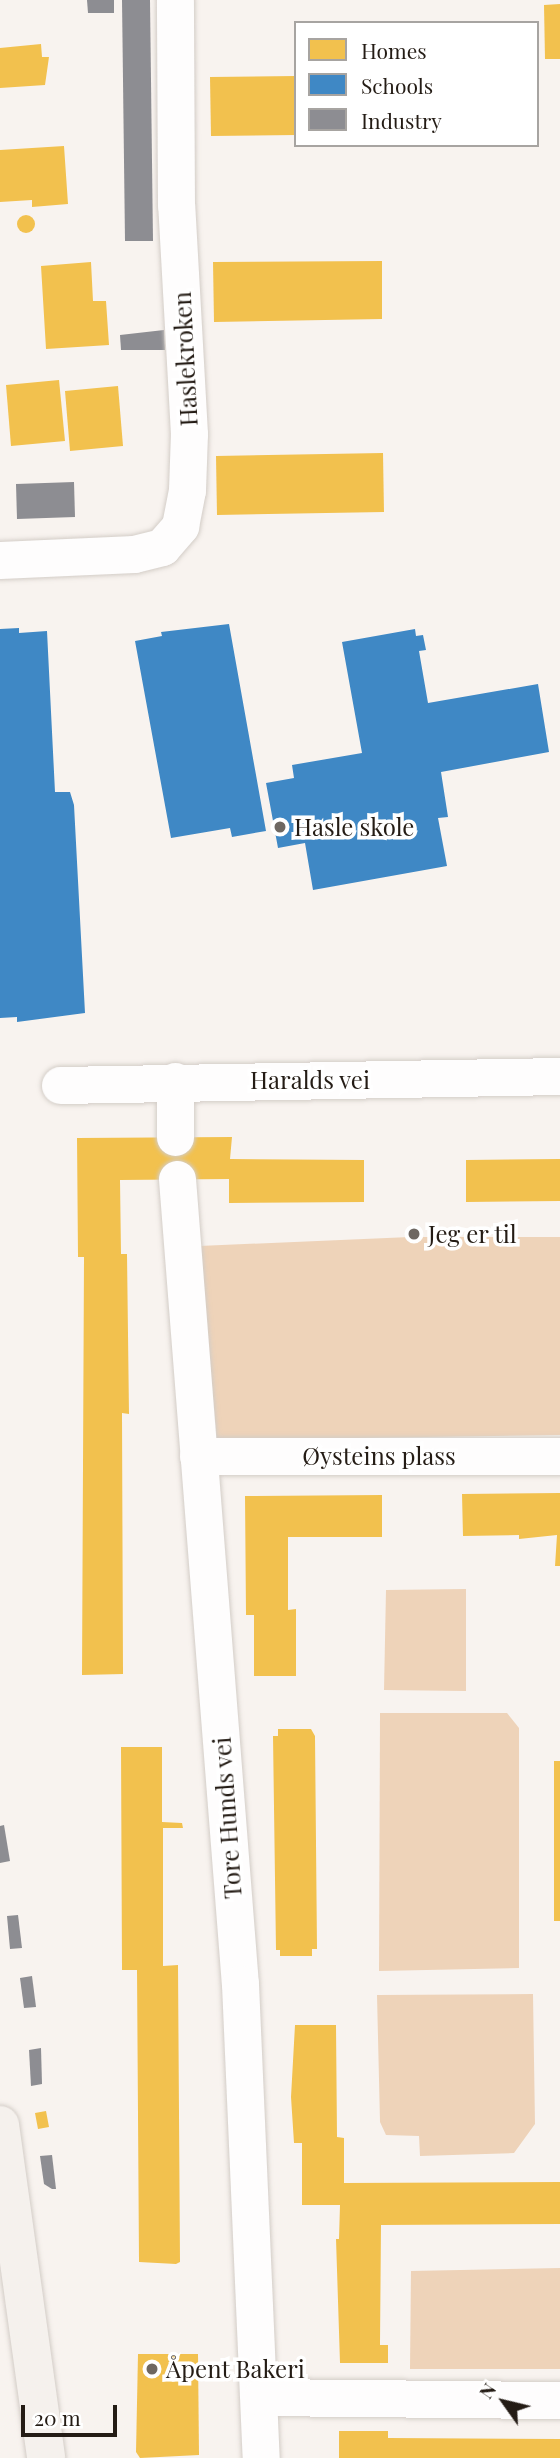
<!DOCTYPE html>
<html>
<head>
<meta charset="utf-8">
<style>
	body { margin:0 }
	#map { position:relative; width:560px; height:2458px; overflow:hidden; background:#f8f3ef; font-family:"Playfair Display",serif }
	div>[style] { position:absolute }
	[style*='--x'] { left:calc(var(--x)*1px); top:calc(var(--y)*1px); width:calc(var(--w)*1px); rotate:calc(var(--a)*1deg) }
	.green>* { inset:0; background:#eed3b9 }
	.homes>* { inset:0; background:#f2c14e }
	.round { border-radius:50% }
	.schools>* { inset:0; background:#3f88c5 }
	.industry>* { inset:0; background:#8d8d92 }
	.roads { filter:drop-shadow(0 0 2px #d3cdc7) drop-shadow(0 0 2px #d3cdc7) }
	.street>* { height:37px; margin:-18.5px; padding:0 18.5px; transform-origin:18.5px; border-radius:18.5px; background:#fefdfd }
	.secondary>* { height:38px; margin:-19px; padding:0 19px; transform-origin:19px; border-radius:19px; background:#f5f1ed }
	.dots>* { width:19px; height:19px; translate:-50% -50%; box-sizing:border-box; border:4px solid #fff; border-radius:50% }
	span { translate:-50% -50%; white-space:nowrap; text-align:center; line-height:1.15; -webkit-text-stroke:7px #fff; paint-order:stroke }
	.street-label { font-size:24px; color:#241c15 }
	.poi-label { font-size:24px; color:#241c15 }
	.left { translate:0 -50%; text-align:left }
	.legend { position:absolute; left:294px; top:21px; width:245px; height:126px; box-sizing:border-box; background:#fff; border:2px solid #a7a4a1; margin:0; padding:9px 12px; list-style:none; font-size:21px; color:#241c15 }
	.legend li { display:flex; align-items:center; gap:14px; height:35px }
	.legend b { width:35px; border:2px solid #a7a4a1 }
	.north { position:absolute; left:469px; top:2367px; width:70px; height:70px; -webkit-text-stroke:5px #fff; paint-order:stroke; rotate:304deg; font-size:19px; font-weight:700; line-height:28px; text-align:center; color:#241c15 }
	.north::after { content:''; display:block; margin:auto; width:24px; height:32px; background:#241c15; clip-path:polygon(50% 0,100% 100%,50% 72%,0 100%) }
	.scale { position:absolute; left:21px; top:2405px; width:96px; height:32px; box-sizing:border-box; border:4px solid #241c15; border-top:0; padding-left:9px; font-size:21px; line-height:24px; white-space:nowrap; color:#241c15; -webkit-text-stroke:5px #fff; paint-order:stroke }
</style>
</head>
<body>
<div id="map">
	<div class="green">
		<i style="clip-path:polygon(410px 1237px,560px 1237px,560px 1435px,217px 1440px,199px 1246px)"></i>
		<i style="clip-path:polygon(466px 1589px,466px 1691px,384px 1690px,386px 1590px)"></i>
		<i style="clip-path:polygon(380px 1713px,507px 1713px,519px 1728px,519px 1968px,379px 1971px)"></i>
		<i style="clip-path:polygon(533px 1994px,535px 2124px,514px 2153px,420px 2156px,419px 2136px,386px 2135px,380px 2122px,377px 1995px)"></i>
		<i style="clip-path:polygon(560px 2268px,560px 2369px,410px 2369px,411px 2271px)"></i>
	</div>
	<div class="homes">
		<i style="clip-path:polygon(560px 4px,560px 59px,545px 59px,544px 5px)"></i>
		<i style="clip-path:polygon(41px 44px,42px 57px,49px 57px,45px 85px,0 88px,0 48px)"></i>
		<i style="clip-path:polygon(296px 76px,296px 135px,211px 136px,210px 77px)"></i>
		<i style="clip-path:polygon(64px 146px,68px 204px,32px 207px,32px 200px,0 202px,0 150px)"></i>
		<i class="round" style="left:17px;top:215px;width:18px;height:18px"></i>
		<i style="clip-path:polygon(382px 261px,382px 319px,214px 322px,213px 262px)"></i>
		<i style="clip-path:polygon(91px 262px,93px 301px,106px 301px,109px 345px,46px 349px,41px 266px)"></i>
		<i style="clip-path:polygon(59px 380px,65px 441px,11px 446px,6px 385px)"></i>
		<i style="clip-path:polygon(118px 386px,123px 446px,70px 451px,65px 391px)"></i>
		<i style="clip-path:polygon(383px 453px,384px 512px,217px 515px,216px 456px)"></i>
		<i style="clip-path:polygon(232px 1137px,230px 1159px,364px 1160px,364px 1202px,229px 1203px,229px 1179px,120px 1180px,121px 1254px,127px 1254px,129px 1414px,122px 1413px,123px 1674px,82px 1675px,84px 1257px,78px 1257px,77px 1138px)"></i>
		<i style="clip-path:polygon(560px 1159px,560px 1201px,466px 1202px,466px 1160px)"></i>
		<i style="clip-path:polygon(560px 1493px,560px 1566px,555px 1566px,557px 1535px,519px 1539px,519px 1535px,463px 1536px,462px 1494px)"></i>
		<i style="clip-path:polygon(382px 1495px,382px 1537px,288px 1537px,288px 1610px,296px 1609px,296px 1676px,254px 1676px,254px 1615px,246px 1615px,245px 1496px)"></i>
		<i style="clip-path:polygon(278px 1729px,311px 1729px,315px 1736px,317px 1949px,312px 1949px,312px 1956px,280px 1956px,280px 1950px,276px 1950px,273px 1736px,278px 1736px)"></i>
		<i style="clip-path:polygon(121px 1747px,162px 1747px,162px 1822px,182px 1823px,183px 1828px,163px 1828px,163px 1966px,178px 1965px,180px 2262px,176px 2264px,139px 2262px,137px 1970px,122px 1970px)"></i>
		<i style="clip-path:polygon(554px 1761px,560px 1761px,560px 1921px,554px 1921px)"></i>
		<i style="clip-path:polygon(295px 2025px,336px 2025px,337px 2137px,344px 2138px,344px 2183px,560px 2182px,560px 2224px,381px 2225px,380px 2345px,388px 2345px,388px 2363px,340px 2363px,336px 2239px,339px 2239px,340px 2205px,302px 2205px,302px 2143px,294px 2143px,291px 2097px)"></i>
		<i style="clip-path:polygon(46px 2111px,49px 2127px,38px 2129px,35px 2113px)"></i>
		<i style="clip-path:polygon(138px 2354px,198px 2354px,199px 2455px,140px 2458px,136px 2452px)"></i>
		<i style="clip-path:polygon(339px 2431px,388px 2431px,388px 2438px,560px 2439px,560px 2458px,339px 2458px)"></i>
	</div>
	<div class="schools">
		<i style="clip-path:polygon(229px 624px,266px 831px,232px 837px,230px 828px,171px 838px,135px 641px,162px 636px,161px 632px)"></i>
		<i style="clip-path:polygon(19px 628px,19px 633px,47px 631px,55px 792px,70px 792px,74px 805px,85px 1013px,17px 1022px,17px 1017px,0 1018px,0 629px)"></i>
		<i style="clip-path:polygon(415px 629px,416px 636px,423px 635px,426px 650px,419px 651px,428px 703px,538px 684px,549px 752px,441px 772px,448px 817px,438px 818px,447px 866px,313px 890px,305px 843px,278px 848px,266px 783px,294px 778px,292px 765px,362px 753px,342px 642px)"></i>
	</div>
	<div class="industry">
		<i style="clip-path:polygon(87px 0,114px 0,114px 13px,88px 13px)"></i>
		<i style="clip-path:polygon(122px 0,150px 0,153px 241px,125px 241px)"></i>
		<i style="clip-path:polygon(164px 330px,165px 350px,121px 350px,120px 335px)"></i>
		<i style="clip-path:polygon(74px 482px,75px 517px,17px 519px,16px 484px)"></i>
		<i style="clip-path:polygon(4px 1825px,10px 1861px,0 1863px,0 1826px)"></i>
		<i style="clip-path:polygon(18px 1915px,22px 1948px,10px 1949px,7px 1916px)"></i>
		<i style="clip-path:polygon(32px 1976px,36px 2007px,24px 2008px,20px 1978px)"></i>
		<i style="clip-path:polygon(41px 2048px,42px 2084px,31px 2086px,29px 2050px)"></i>
		<i style="clip-path:polygon(52px 2155px,56px 2189px,52px 2189px,44px 2184px,40px 2156px)"></i>
	</div>
	<div class="roads">
		<div class="street">
			<i style="--x:0;--y:560;--w:134;--a:-2.6"></i>
			<i style="--x:134;--y:554;--w:29;--a:-14"></i>
			<i style="--x:162;--y:547;--w:28;--a:-49"></i>
			<i style="--x:180;--y:526;--w:37;--a:-79"></i>
			<i style="--x:187;--y:490;--w:56;--a:-88"></i>
			<i style="--x:189;--y:434;--w:229;--a:-93.2"></i>
			<i style="--x:176;--y:205;--w:205;--a:-90.3"></i>
			<i style="--x:175;--y:1081;--w:56;--a:90"></i>
			<i style="--x:60;--y:1085;--w:500;--a:-1.03"></i>
			<i style="--x:177;--y:1179;--w:807;--a:85.53"></i>
			<i style="--x:240;--y:1984;--w:474;--a:87.5"></i>
			<i style="--x:198;--y:1456;--w:362;--a:0"></i>
			<i style="--x:261;--y:2397;--w:299;--a:0.6"></i>
		</div>
		<div class="secondary">
			<i style="--x:0;--y:2125;--w:336;--a:82.1"></i>
		</div>
	</div>
	<div class="dots">
		<i style="left:280px;top:827px;background:#6e6761"></i>
		<i style="left:414px;top:1234px;background:#6e6761"></i>
		<i style="left:152px;top:2369px;background:#6e6761"></i>
	</div>
	<div class="street-label">
		<span style="left:185px;top:359px;rotate:-93deg">Haslekroken</span>
		<span style="left:310px;top:1080px">Haralds vei</span>
		<span style="left:379px;top:1456px">Øysteins plass</span>
		<span style="left:227px;top:1818px;rotate:-94deg">Tore Hunds vei</span>
	</div>
	<div class="poi-label">
		<span class="left" style="left:294px;top:827px">Hasle skole</span>
		<span class="left" style="left:428px;top:1234px">Jeg er til</span>
		<span class="left" style="left:166px;top:2369px">Åpent Bakeri</span>
	</div>
	<ul class="legend">
	<li><b style="height:19px;background:#f2c14e"></b>Homes</li>
	<li><b style="height:19px;background:#3f88c5"></b>Schools</li>
	<li><b style="height:19px;background:#8d8d92"></b>Industry</li>
	</ul>
	<div class="north">N</div>
	<div class="scale">20 m</div>
</div>
</body>
</html>
